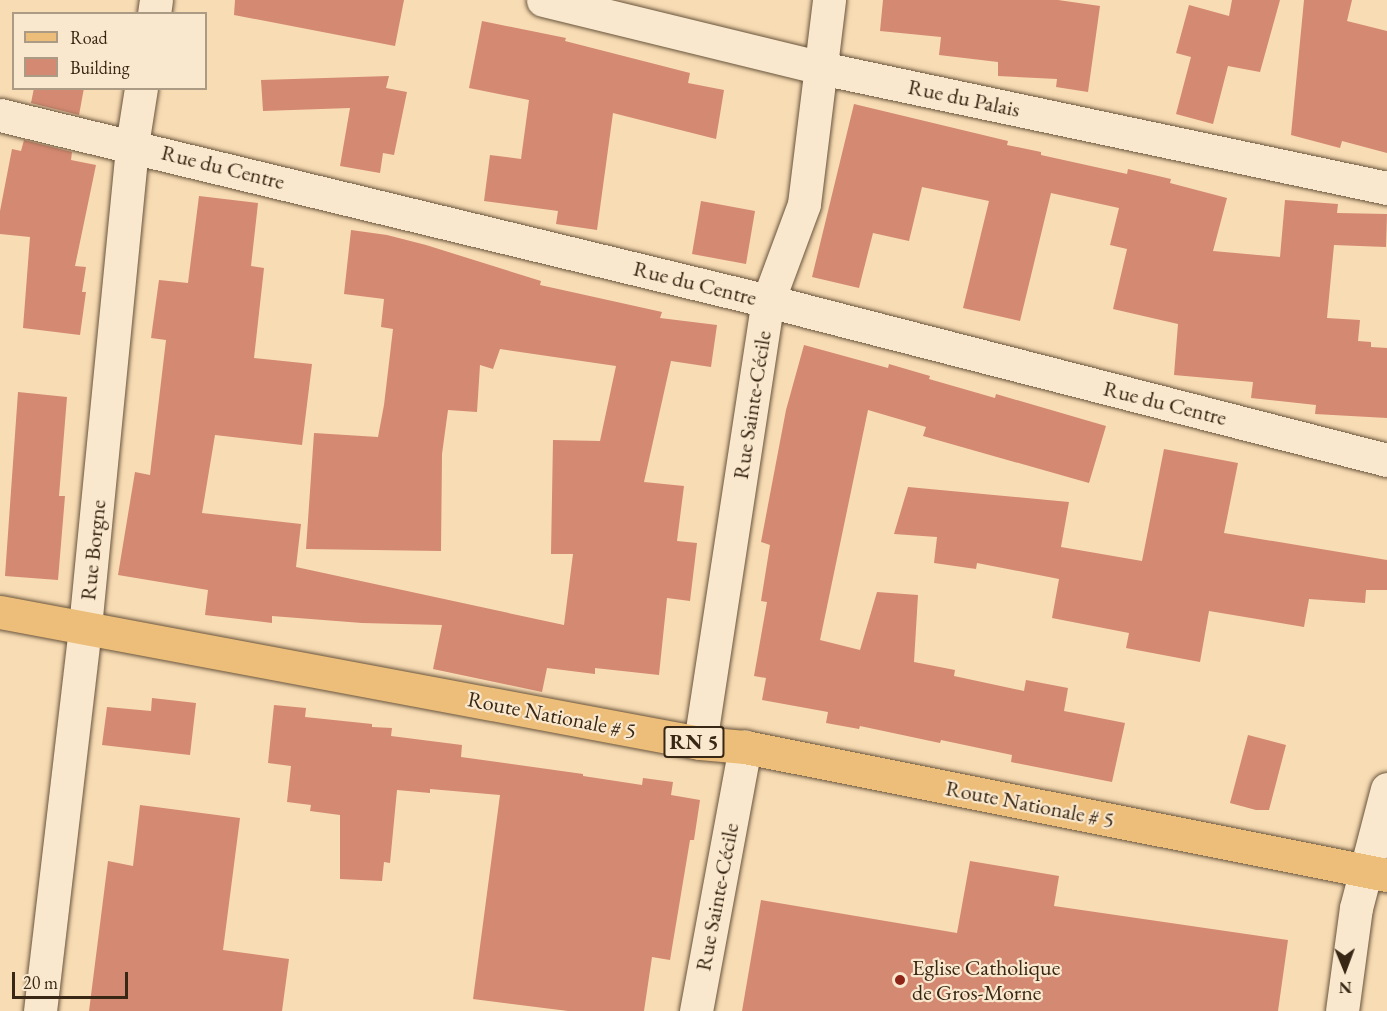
<!DOCTYPE html>
<html>
<head>
<meta charset="utf-8">
<style>
	body { margin:0 }
	#map { position:relative; width:1387px; height:1011px; overflow:hidden; background:#f8dcb4; font-family:"EB Garamond",serif }
	div>[style] { position:absolute }
	[style*='--x'] { left:calc(var(--x)*1px); top:calc(var(--y)*1px); width:calc(var(--w)*1px); rotate:calc(var(--a)*1deg) }
	.building>* { inset:0; background:#d48972 }
	.roads { filter:drop-shadow(0 0 2px #68543c) drop-shadow(0 0 2px #68543c) }
	.minor>* { height:33px; margin:-16.5px; padding:0 16.5px; transform-origin:16.5px; border-radius:16.5px; background:#fae8ce }
	.major>* { height:33px; margin:-16.5px; padding:0 16.5px; transform-origin:16.5px; border-radius:16.5px; background:#ecbe7a }
	.dots>* { width:16px; height:16px; translate:-50% -50%; box-sizing:border-box; border:3px solid #fae8ce; border-radius:50% }
	span { translate:-50% -50%; white-space:nowrap; text-align:center; line-height:1.15; -webkit-text-stroke:4.5px #fae8ce; paint-order:stroke }
	.shield-label span { padding:2px 4px; background:#fae8ce; border:2px solid; border-radius:4px; -webkit-text-stroke-width:0 }
	.shield-label { font-size:21px; color:#382714; font-weight:700 }
	.street-label { font-size:22px; color:#382714 }
	.poi-label { font-size:22px; color:#382714 }
	.left { translate:0 -50%; text-align:left }
	.legend { position:absolute; left:12px; top:12px; width:195px; height:78px; box-sizing:border-box; background:#fae8ce; border:2px solid #ac9b84; margin:0; padding:8px 10px; list-style:none; font-size:18px; color:#382714 }
	.legend li { display:flex; align-items:center; gap:12px; height:30px }
	.legend b { width:30px; border:2px solid #ac9b84 }
	.north { position:absolute; left:1315px; top:939px; width:60px; height:60px; -webkit-text-stroke:4px #fae8ce; paint-order:stroke; rotate:179deg; font-size:16px; font-weight:700; line-height:24px; text-align:center; color:#382714 }
	.north::after { content:''; display:block; margin:auto; width:21px; height:27px; background:#382714; clip-path:polygon(50% 0,100% 100%,50% 72%,0 100%) }
	.scale { position:absolute; left:12px; top:972px; width:116px; height:27px; box-sizing:border-box; border:3px solid #382714; border-top:0; padding-left:8px; font-size:18px; line-height:21px; white-space:nowrap; color:#382714; -webkit-text-stroke:4px #fae8ce; paint-order:stroke }
</style>
</head>
<body>
<div id="map">
	<div class="building">
		<i style="clip-path:polygon(235px 0,404px 0,395px 46px,234px 15px)"></i>
		<i style="clip-path:polygon(883px 0,1058px 0,1100px 6px,1088px 92px,1056px 87px,1057px 79px,998px 76px,998px 62px,939px 55px,941px 37px,880px 31px)"></i>
		<i style="clip-path:polygon(1232px 0,1280px 0,1260px 72px,1228px 66px,1213px 124px,1176px 114px,1191px 57px,1176px 53px,1189px 5px,1229px 16px)"></i>
		<i style="clip-path:polygon(1304px 0,1352px 0,1347px 21px,1387px 31px,1387px 153px,1342px 141px,1340px 148px,1291px 135px)"></i>
		<i style="clip-path:polygon(482px 21px,566px 38px,565px 41px,690px 73px,688px 83px,724px 90px,716px 139px,613px 113px,597px 230px,556px 224px,558px 211px,484px 201px,490px 155px,521px 159px,529px 100px,469px 88px)"></i>
		<i style="clip-path:polygon(389px 76px,386px 88px,407px 92px,394px 155px,383px 153px,380px 173px,340px 166px,350px 108px,263px 111px,261px 80px)"></i>
		<i style="clip-path:polygon(34px 88px,84px 88px,79px 115px,31px 103px)"></i>
		<i style="clip-path:polygon(854px 104px,1008px 141px,1007px 145px,1041px 152px,1041px 155px,1127px 174px,1128px 169px,1171px 179px,1170px 183px,1227px 198px,1213px 251px,1280px 257px,1285px 200px,1338px 204px,1337px 213px,1387px 214px,1386px 247px,1334px 245px,1327px 318px,1360px 320px,1358px 341px,1371px 342px,1371px 347px,1387px 348px,1387px 418px,1315px 414px,1316px 405px,1251px 398px,1253px 382px,1174px 375px,1178px 324px,1113px 309px,1127px 249px,1110px 245px,1119px 208px,1051px 193px,1020px 321px,963px 308px,989px 201px,922px 187px,909px 241px,873px 233px,859px 288px,812px 277px)"></i>
		<i style="clip-path:polygon(24px 140px,72px 152px,71px 160px,96px 165px,75px 266px,86px 267px,82px 292px,86px 292px,80px 335px,23px 328px,30px 237px,0 234px,0 211px,12px 149px,21px 151px)"></i>
		<i style="clip-path:polygon(199px 196px,258px 203px,251px 266px,264px 268px,254px 358px,312px 364px,302px 445px,215px 435px,202px 513px,301px 524px,296px 567px,564px 625px,573px 554px,551px 554px,553px 440px,600px 441px,616px 366px,500px 349px,493px 369px,480px 365px,477px 412px,448px 410px,442px 454px,441px 551px,306px 549px,314px 433px,378px 437px,384px 405px,393px 329px,381px 327px,384px 299px,344px 294px,351px 230px,387px 235px,426px 245px,541px 281px,540px 285px,662px 312px,660px 318px,717px 325px,711px 367px,671px 361px,644px 482px,684px 486px,677px 541px,697px 543px,690px 601px,667px 598px,659px 675px,595px 668px,595px 674px,547px 668px,542px 692px,433px 669px,442px 625px,362px 623px,272px 616px,272px 623px,205px 615px,208px 590px,118px 575px,135px 472px,150px 475px,166px 340px,151px 338px,159px 280px,188px 283px)"></i>
		<i style="clip-path:polygon(701px 201px,755px 211px,746px 264px,692px 254px)"></i>
		<i style="clip-path:polygon(804px 345px,888px 368px,889px 364px,930px 376px,929px 379px,995px 398px,996px 394px,1106px 426px,1089px 483px,923px 436px,926px 427px,868px 410px,820px 640px,860px 650px,877px 592px,918px 595px,914px 662px,955px 670px,954px 676px,1024px 691px,1026px 680px,1068px 688px,1064px 711px,1125px 723px,1112px 782px,1011px 762px,1012px 755px,941px 740px,940px 743px,860px 726px,859px 729px,826px 723px,828px 712px,762px 700px,766px 678px,754px 676px,767px 602px,761px 601px,770px 545px,761px 542px,786px 410px)"></i>
		<i style="clip-path:polygon(18px 392px,67px 397px,59px 496px,65px 496px,58px 580px,5px 576px)"></i>
		<i style="clip-path:polygon(1164px 449px,1238px 463px,1224px 533px,1387px 560px,1387px 590px,1366px 590px,1365px 603px,1309px 599px,1304px 627px,1209px 611px,1200px 662px,1126px 648px,1129px 633px,1052px 618px,1059px 579px,977px 563px,976px 569px,934px 563px,937px 537px,894px 534px,908px 487px,1069px 502px,1061px 547px,1142px 561px)"></i>
		<i style="clip-path:polygon(152px 698px,196px 703px,190px 755px,102px 745px,107px 707px,151px 711px)"></i>
		<i style="clip-path:polygon(274px 705px,306px 708px,305px 717px,372px 724px,372px 727px,392px 728px,391px 736px,462px 745px,461px 757px,583px 774px,583px 776px,642px 785px,643px 778px,673px 782px,671px 795px,700px 800px,694px 840px,690px 840px,670px 960px,652px 957px,644px 1011px,568px 1011px,473px 999px,500px 795px,430px 789px,430px 793px,397px 790px,390px 863px,384px 862px,382px 881px,340px 879px,340px 815px,310px 811px,311px 805px,287px 802px,291px 766px,268px 763px)"></i>
		<i style="clip-path:polygon(1248px 735px,1286px 745px,1269px 810px,1256px 810px,1230px 803px)"></i>
		<i style="clip-path:polygon(140px 805px,240px 818px,223px 950px,289px 959px,282px 1011px,89px 1011px,108px 861px,133px 866px)"></i>
		<i style="clip-path:polygon(970px 861px,1059px 876px,1054px 906px,1288px 940px,1278px 1011px,742px 1011px,761px 900px,957px 933px)"></i>
	</div>
	<div class="roads">
		<div class="minor">
			<i style="--x:543;--y:0;--w:286;--a:13.7"></i>
			<i style="--x:821;--y:68;--w:579;--a:11.97"></i>
			<i style="--x:154;--y:14;--w:14;--a:-82"></i>
			<i style="--x:0;--y:115;--w:790;--a:13.61"></i>
			<i style="--x:768;--y:301;--w:639;--a:14.41"></i>
			<i style="--x:700;--y:743;--w:447;--a:-81.3"></i>
			<i style="--x:768;--y:301;--w:103;--a:-69.6"></i>
			<i style="--x:804;--y:204;--w:206;--a:-83"></i>
			<i style="--x:40;--y:1011;--w:387;--a:-83.3"></i>
			<i style="--x:85;--y:627;--w:484;--a:-84.4"></i>
			<i style="--x:132;--y:145;--w:58;--a:-81"></i>
			<i style="--x:696;--y:1011;--w:269;--a:-79.5"></i>
			<i style="--x:1342;--y:1011;--w:104;--a:-82.3"></i>
			<i style="--x:1356;--y:908;--w:123;--a:-75.4"></i>
		</div>
		<div class="major">
			<i style="--x:0;--y:612;--w:712;--a:10.6"></i>
			<i style="--x:700;--y:743;--w:45;--a:5.1"></i>
			<i style="--x:745;--y:747;--w:655;--a:11.28"></i>
		</div>
	</div>
	<div class="dots">
		<i style="left:900px;top:980px;background:#8f2418"></i>
	</div>
	<div class="shield-label">
		<span style="left:694px;top:742px">RN 5</span>
	</div>
	<div class="street-label">
		<span style="left:964px;top:98px;rotate:12deg">Rue du Palais</span>
		<span style="left:223px;top:167px;rotate:14deg">Rue du Centre</span>
		<span style="left:695px;top:283px;rotate:14deg">Rue du Centre</span>
		<span style="left:1165px;top:403px;rotate:14deg">Rue du Centre</span>
		<span style="left:752px;top:405px;rotate:-81deg">Rue Sainte-Cécile</span>
		<span style="left:93px;top:550px;rotate:-84deg">Rue Borgne</span>
		<span style="left:552px;top:715px;rotate:11deg">Route Nationale # 5</span>
		<span style="left:1030px;top:804px;rotate:11deg">Route Nationale # 5</span>
		<span style="left:717px;top:897px;rotate:-79deg">Rue Sainte-Cécile</span>
	</div>
	<div class="poi-label">
		<span class="left" style="left:912px;top:980px">Eglise Catholique<br>de Gros-Morne</span>
	</div>
	<ul class="legend">
	<li><b style="height:8px;background:#ecbe7a"></b>Road</li>
	<li><b style="height:16px;background:#d48972"></b>Building</li>
	</ul>
	<div class="north">N</div>
	<div class="scale">20 m</div>
</div>
</body>
</html>
